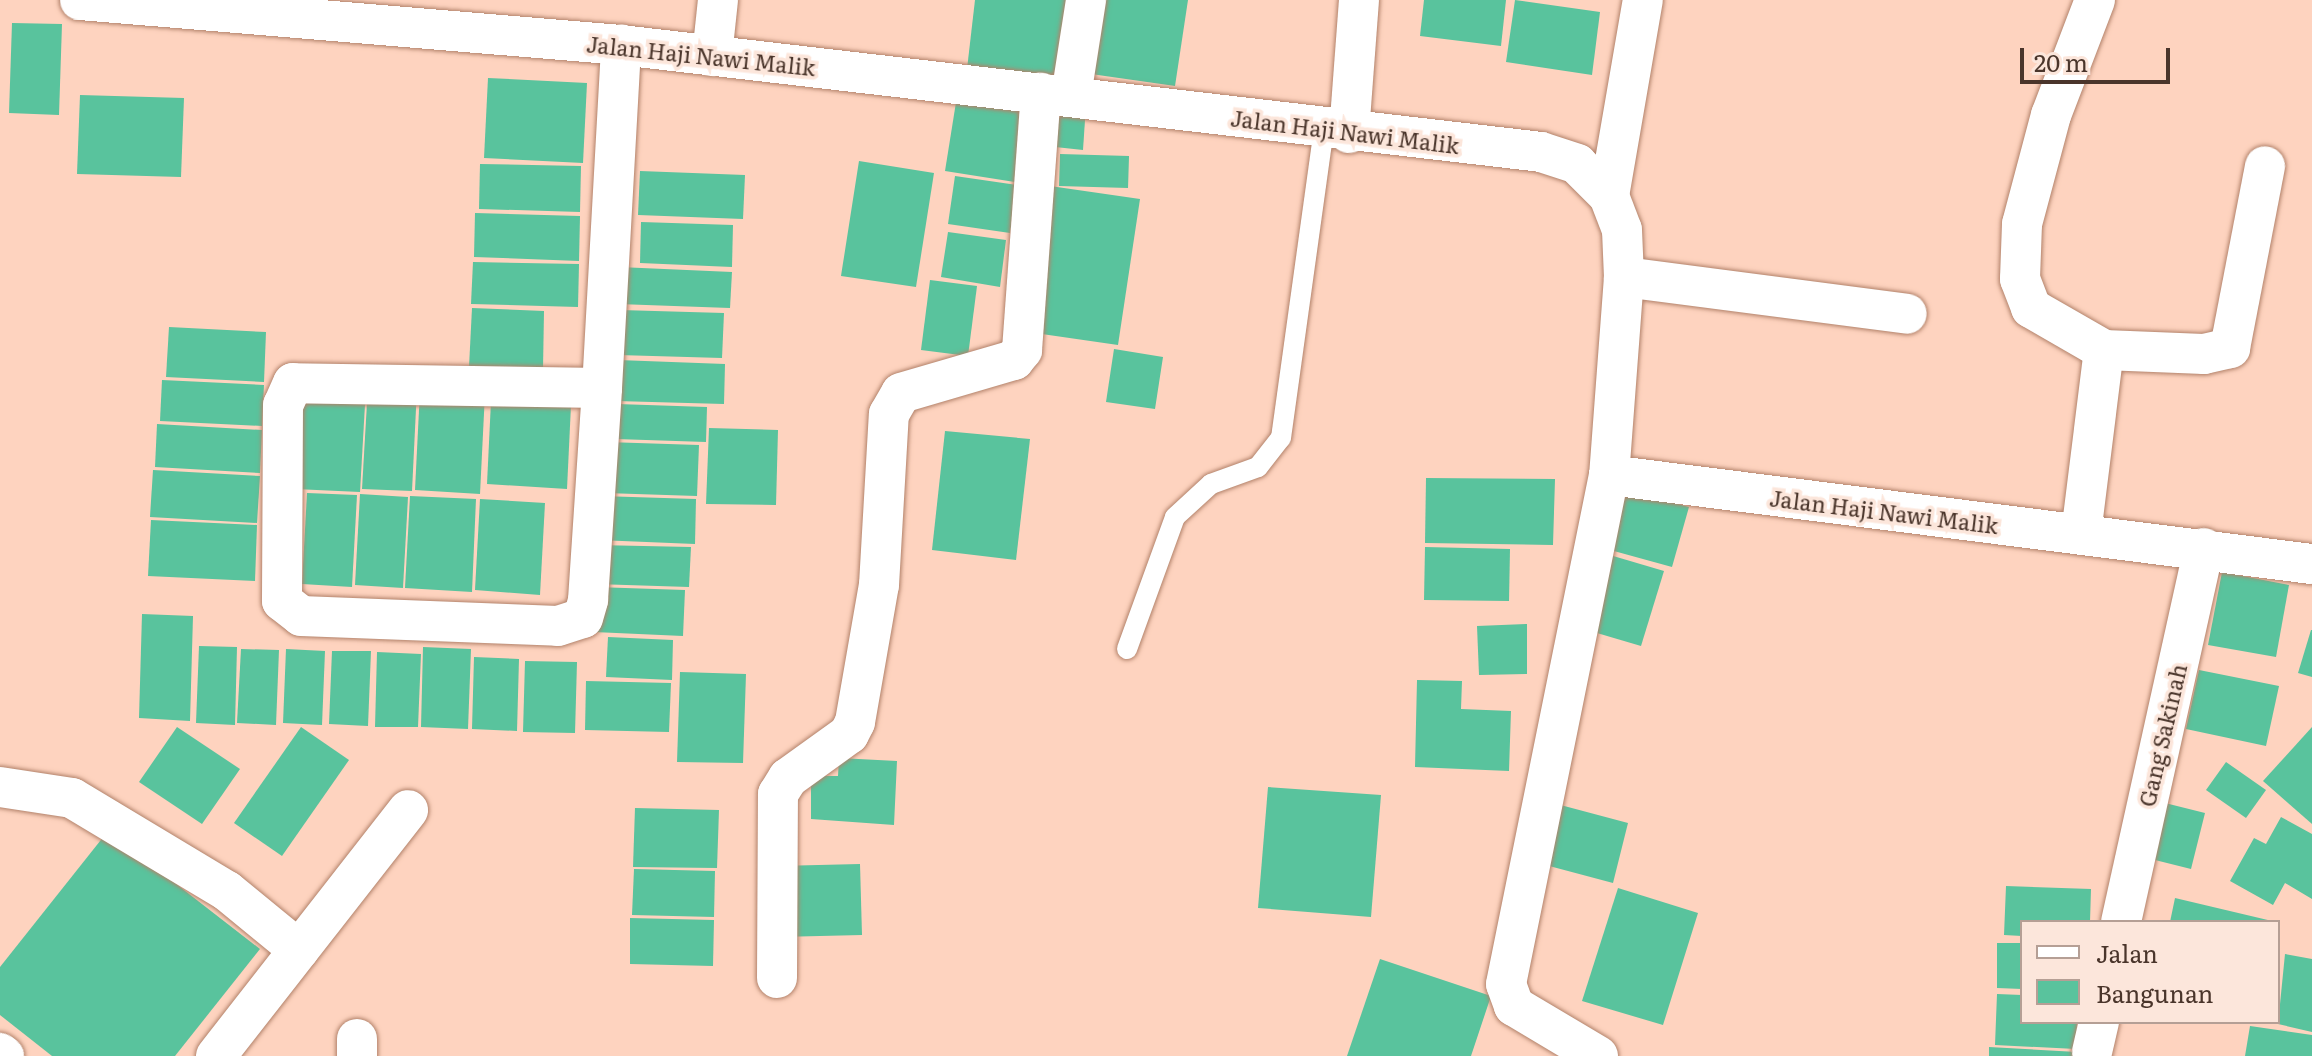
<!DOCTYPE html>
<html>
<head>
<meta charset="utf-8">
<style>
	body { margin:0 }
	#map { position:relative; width:2312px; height:1056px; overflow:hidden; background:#fed3bf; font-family:Literata,serif }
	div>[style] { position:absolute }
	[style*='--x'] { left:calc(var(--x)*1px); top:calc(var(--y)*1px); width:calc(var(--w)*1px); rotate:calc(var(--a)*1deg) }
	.building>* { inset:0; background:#59c39d }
	.roads { filter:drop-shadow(0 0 2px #b2826a) drop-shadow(0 0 2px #b2826a) }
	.lane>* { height:20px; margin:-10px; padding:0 10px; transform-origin:10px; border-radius:10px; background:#fff }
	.street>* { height:40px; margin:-20px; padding:0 20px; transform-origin:20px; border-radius:20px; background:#fff }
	span { translate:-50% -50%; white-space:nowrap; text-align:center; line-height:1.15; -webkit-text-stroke:7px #fce6db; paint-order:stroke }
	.street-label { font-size:22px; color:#4a352b }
	.legend { position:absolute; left:2020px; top:920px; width:260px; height:104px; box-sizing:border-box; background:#fce6db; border:2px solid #b59f95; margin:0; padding:10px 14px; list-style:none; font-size:24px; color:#4a352b }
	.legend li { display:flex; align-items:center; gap:16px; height:40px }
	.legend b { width:40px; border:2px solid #b59f95 }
	.scale { position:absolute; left:2020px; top:48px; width:150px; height:36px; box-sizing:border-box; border:4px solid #4a352b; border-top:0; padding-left:10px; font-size:24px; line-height:28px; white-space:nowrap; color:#4a352b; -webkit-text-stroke:6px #fce6db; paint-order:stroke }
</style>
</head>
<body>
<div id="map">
	<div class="building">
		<i style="clip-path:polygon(975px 0,1072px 0,1062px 80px,967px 69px)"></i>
		<i style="clip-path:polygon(1102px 0,1188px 0,1175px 86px,1091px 74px)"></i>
		<i style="clip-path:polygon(1424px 0,1506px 0,1501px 46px,1420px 36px)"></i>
		<i style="clip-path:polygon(1515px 0,1600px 12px,1592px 75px,1506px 62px)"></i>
		<i style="clip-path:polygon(12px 23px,62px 24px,59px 115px,9px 113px)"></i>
		<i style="clip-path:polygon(488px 78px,587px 83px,583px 163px,484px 158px)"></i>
		<i style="clip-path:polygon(80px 95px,184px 98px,181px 177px,77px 174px)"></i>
		<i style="clip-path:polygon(957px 96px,1033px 108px,1021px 183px,945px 171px)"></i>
		<i style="clip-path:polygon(1049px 101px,1086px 105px,1083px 150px,1046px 146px)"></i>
		<i style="clip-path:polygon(1060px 154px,1129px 156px,1128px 188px,1059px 186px)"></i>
		<i style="clip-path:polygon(859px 161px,934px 173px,916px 287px,841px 276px)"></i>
		<i style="clip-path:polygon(480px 164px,581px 166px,580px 212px,479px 209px)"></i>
		<i style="clip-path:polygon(640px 171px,745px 175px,743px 219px,638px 215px)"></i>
		<i style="clip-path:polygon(955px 176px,1017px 185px,1010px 233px,948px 224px)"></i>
		<i style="clip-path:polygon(1050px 186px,1140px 199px,1118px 345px,1028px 332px)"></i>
		<i style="clip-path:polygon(475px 213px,580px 216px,579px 261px,474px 257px)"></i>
		<i style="clip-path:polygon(641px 222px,733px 225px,732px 267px,640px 263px)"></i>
		<i style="clip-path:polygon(948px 232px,1006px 240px,1000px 287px,941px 277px)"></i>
		<i style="clip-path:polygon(473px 262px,579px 264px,578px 307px,471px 304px)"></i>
		<i style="clip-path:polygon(619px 267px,732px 272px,730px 308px,618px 304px)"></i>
		<i style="clip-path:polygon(930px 280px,977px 286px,968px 356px,921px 350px)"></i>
		<i style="clip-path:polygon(472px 308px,544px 311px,543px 369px,469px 367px)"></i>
		<i style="clip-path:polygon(620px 310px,724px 313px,722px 358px,618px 355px)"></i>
		<i style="clip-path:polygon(169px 327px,266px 332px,264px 382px,166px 377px)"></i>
		<i style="clip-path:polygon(1114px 349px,1163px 357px,1155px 409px,1106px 402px)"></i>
		<i style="clip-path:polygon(618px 360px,725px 364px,724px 404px,616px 401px)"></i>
		<i style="clip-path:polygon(162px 380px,264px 385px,262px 426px,160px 421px)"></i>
		<i style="clip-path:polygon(301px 383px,366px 387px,360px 492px,295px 489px)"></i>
		<i style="clip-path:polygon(368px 386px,417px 388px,412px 491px,362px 489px)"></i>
		<i style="clip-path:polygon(420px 390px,485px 393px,480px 494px,415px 490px)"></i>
		<i style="clip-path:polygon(491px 401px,571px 405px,567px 489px,487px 484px)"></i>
		<i style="clip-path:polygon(617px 404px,707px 407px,706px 442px,616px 439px)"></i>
		<i style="clip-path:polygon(157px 424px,262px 430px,260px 473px,155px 467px)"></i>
		<i style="clip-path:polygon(709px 428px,778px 430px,776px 505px,706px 504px)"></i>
		<i style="clip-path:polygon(945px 431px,1030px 439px,1016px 560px,932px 550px)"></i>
		<i style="clip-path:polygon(606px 442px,699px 445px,697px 496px,605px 493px)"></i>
		<i style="clip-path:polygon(153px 470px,260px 476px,257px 523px,150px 517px)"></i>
		<i style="clip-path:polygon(1426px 478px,1555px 479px,1553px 545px,1425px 543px)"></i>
		<i style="clip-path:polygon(1619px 488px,1689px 507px,1672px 567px,1603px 548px)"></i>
		<i style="clip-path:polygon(307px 493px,357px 495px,352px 587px,302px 584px)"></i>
		<i style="clip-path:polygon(360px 494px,408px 497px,403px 588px,355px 585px)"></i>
		<i style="clip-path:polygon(410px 496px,476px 499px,472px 592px,405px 588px)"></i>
		<i style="clip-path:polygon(600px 496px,696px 499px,695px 544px,598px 540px)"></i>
		<i style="clip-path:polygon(480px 499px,545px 503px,540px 595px,475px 590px)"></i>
		<i style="clip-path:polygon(151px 520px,257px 525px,255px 581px,148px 576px)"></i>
		<i style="clip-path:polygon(596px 545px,691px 547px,689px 587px,595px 584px)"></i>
		<i style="clip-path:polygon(1425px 547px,1510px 549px,1509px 601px,1424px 600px)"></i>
		<i style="clip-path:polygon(1603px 553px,1664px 571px,1641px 646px,1580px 628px)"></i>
		<i style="clip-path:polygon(2222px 572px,2289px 585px,2276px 657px,2208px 645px)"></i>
		<i style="clip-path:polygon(595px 587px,685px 590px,683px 636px,594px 632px)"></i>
		<i style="clip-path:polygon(142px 614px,193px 616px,190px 721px,139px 718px)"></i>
		<i style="clip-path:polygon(1527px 624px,1527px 674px,1479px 675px,1477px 626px)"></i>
		<i style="clip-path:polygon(2311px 630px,2312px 630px,2312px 677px,2298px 673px)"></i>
		<i style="clip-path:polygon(608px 637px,673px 640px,672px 680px,606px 677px)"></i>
		<i style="clip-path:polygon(199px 646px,237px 647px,235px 725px,196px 723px)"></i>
		<i style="clip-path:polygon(423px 647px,471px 649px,468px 729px,421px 727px)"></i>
		<i style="clip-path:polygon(241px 649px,279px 650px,276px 725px,237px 723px)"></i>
		<i style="clip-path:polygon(286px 649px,325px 651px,322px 725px,283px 723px)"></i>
		<i style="clip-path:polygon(332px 651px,371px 651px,368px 726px,329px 724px)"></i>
		<i style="clip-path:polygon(377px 652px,421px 654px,418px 727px,375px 727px)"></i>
		<i style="clip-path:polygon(474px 657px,519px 659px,517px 731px,472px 729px)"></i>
		<i style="clip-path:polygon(525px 661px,577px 662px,575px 733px,523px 732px)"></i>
		<i style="clip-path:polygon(2199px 670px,2279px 686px,2266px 746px,2186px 729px)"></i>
		<i style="clip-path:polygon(680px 672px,746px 674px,743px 763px,677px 762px)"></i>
		<i style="clip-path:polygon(1417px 680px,1462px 681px,1461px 709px,1511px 711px,1509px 771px,1415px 767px)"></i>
		<i style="clip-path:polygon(586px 681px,671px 683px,669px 732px,585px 730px)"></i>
		<i style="clip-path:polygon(177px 727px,240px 769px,202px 824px,139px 782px)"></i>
		<i style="clip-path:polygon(301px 727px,349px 760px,282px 856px,234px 823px)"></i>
		<i style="clip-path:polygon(2312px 727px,2312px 824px,2263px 781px)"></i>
		<i style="clip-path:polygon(839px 758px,897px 761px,894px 825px,811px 819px,811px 776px,838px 776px)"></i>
		<i style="clip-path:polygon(2226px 762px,2266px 790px,2246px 818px,2206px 790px)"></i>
		<i style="clip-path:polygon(1268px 787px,1381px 795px,1371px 917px,1258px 908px)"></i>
		<i style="clip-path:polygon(2161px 802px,2205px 813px,2191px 869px,2147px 858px)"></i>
		<i style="clip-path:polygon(1553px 803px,1628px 823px,1613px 883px,1538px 863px)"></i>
		<i style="clip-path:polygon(635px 808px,719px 810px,717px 868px,633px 867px)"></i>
		<i style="clip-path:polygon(2281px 817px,2312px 834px,2312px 899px,2285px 883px,2273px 905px,2230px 881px,2254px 838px,2266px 844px)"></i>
		<i style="clip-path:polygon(108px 831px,260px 949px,175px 1056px,52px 1056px,0 1015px,0 967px)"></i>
		<i style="clip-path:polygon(860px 864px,862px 935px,778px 937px,777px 866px)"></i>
		<i style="clip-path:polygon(634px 869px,715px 871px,714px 917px,632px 915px)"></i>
		<i style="clip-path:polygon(2006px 886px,2091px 889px,2090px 922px,2022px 922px,2022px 936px,2004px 935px)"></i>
		<i style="clip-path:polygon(1618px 888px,1698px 913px,1663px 1025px,1582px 1001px)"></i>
		<i style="clip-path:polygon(2175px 898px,2272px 921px,2271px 922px,2170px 922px)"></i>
		<i style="clip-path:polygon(630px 918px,714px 920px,713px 966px,630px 964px)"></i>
		<i style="clip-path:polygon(1997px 943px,2022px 943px,2022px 989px,1997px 988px)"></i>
		<i style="clip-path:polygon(2285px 954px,2312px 959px,2312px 1032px,2278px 1024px)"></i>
		<i style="clip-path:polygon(1380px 959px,1491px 996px,1471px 1056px,1347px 1056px)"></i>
		<i style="clip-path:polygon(1997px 994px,2022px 995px,2022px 1022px,2077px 1022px,2076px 1049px,1995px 1045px)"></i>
		<i style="clip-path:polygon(2250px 1026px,2312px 1035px,2312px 1056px,2245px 1056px)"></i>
		<i style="clip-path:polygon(1989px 1047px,2077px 1052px,2077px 1056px,1989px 1056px)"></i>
	</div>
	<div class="roads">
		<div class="lane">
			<i style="--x:1127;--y:649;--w:140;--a:-70"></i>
			<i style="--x:1175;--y:517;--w:49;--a:-42.5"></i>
			<i style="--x:1211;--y:484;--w:50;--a:-19.9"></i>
			<i style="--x:1258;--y:467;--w:37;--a:-52"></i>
			<i style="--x:1281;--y:438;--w:311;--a:-82.1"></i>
		</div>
		<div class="street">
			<i style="--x:80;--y:0;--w:543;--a:4.75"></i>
			<i style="--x:621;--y:45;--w:926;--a:6.63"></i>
			<i style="--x:1541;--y:152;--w:38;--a:18"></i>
			<i style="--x:1577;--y:164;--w:45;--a:45"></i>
			<i style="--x:1609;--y:196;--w:36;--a:69"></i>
			<i style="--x:1622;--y:230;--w:47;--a:87.6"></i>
			<i style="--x:1624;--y:277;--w:199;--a:94.3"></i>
			<i style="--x:1609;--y:475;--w:709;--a:7.22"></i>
			<i style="--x:2095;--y:0;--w:123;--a:110.9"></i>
			<i style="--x:2051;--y:115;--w:113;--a:104.9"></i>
			<i style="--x:2022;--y:224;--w:55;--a:92.1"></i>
			<i style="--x:2020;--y:279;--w:31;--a:69"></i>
			<i style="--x:2031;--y:308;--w:84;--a:29.9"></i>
			<i style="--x:2104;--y:350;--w:100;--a:2.3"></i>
			<i style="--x:2204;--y:354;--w:27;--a:-13"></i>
			<i style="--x:2230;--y:348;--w:185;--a:-79.1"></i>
			<i style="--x:712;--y:56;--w:56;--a:-83.9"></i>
			<i style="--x:1071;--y:96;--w:97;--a:-81.1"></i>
			<i style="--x:1349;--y:133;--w:133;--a:-85.7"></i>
			<i style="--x:1609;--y:196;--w:199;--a:-80.2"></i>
			<i style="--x:1624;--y:277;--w:285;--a:7.4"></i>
			<i style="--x:602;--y:388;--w:309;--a:-179.1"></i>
			<i style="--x:293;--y:383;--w:24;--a:114"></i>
			<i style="--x:283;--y:405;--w:196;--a:90.3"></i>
			<i style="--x:282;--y:601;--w:24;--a:38"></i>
			<i style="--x:301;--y:616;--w:257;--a:2.2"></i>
			<i style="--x:558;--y:626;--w:26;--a:-18"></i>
			<i style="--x:583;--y:618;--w:19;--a:-74"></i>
			<i style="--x:588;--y:600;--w:212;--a:-86.2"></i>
			<i style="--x:602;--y:388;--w:344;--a:-86.8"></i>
			<i style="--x:2081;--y:534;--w:185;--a:-82.9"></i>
			<i style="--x:0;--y:787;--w:73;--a:8.7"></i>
			<i style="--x:72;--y:798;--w:181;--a:31"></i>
			<i style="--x:227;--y:891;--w:93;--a:39.3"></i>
			<i style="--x:2121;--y:922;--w:383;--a:-77.5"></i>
			<i style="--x:777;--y:978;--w:184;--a:-89.7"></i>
			<i style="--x:778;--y:794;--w:19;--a:-58"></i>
			<i style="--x:788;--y:778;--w:75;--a:-35.8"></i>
			<i style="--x:849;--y:734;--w:13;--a:-63"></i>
			<i style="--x:855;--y:722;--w:139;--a:-80.1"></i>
			<i style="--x:879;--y:585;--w:171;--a:-86.7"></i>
			<i style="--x:889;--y:414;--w:24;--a:-60"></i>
			<i style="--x:901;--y:393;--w:118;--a:-16.3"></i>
			<i style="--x:1014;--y:360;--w:13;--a:-51"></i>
			<i style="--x:1022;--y:350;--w:258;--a:-85.8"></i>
			<i style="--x:2092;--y:1052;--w:31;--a:-77"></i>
			<i style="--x:0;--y:1053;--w:5;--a:37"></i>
			<i style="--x:216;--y:1056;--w:312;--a:-52"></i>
			<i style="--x:357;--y:1056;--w:17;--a:-90"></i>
			<i style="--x:1598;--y:1056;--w:98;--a:-149.2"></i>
			<i style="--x:1514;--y:1006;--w:23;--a:-110"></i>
			<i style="--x:1506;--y:984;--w:519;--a:-78.56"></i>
		</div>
	</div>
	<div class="street-label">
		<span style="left:701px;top:55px;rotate:6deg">Jalan Haji Nawi Malik</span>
		<span style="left:1345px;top:131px;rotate:7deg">Jalan Haji Nawi Malik</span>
		<span style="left:1884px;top:511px;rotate:7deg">Jalan Haji Nawi Malik</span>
		<span style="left:2162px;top:735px;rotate:-77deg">Gang Sakinah</span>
	</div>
	<ul class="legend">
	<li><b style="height:10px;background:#fff"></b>Jalan</li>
	<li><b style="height:22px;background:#59c39d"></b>Bangunan</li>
	</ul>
	<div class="scale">20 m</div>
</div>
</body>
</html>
